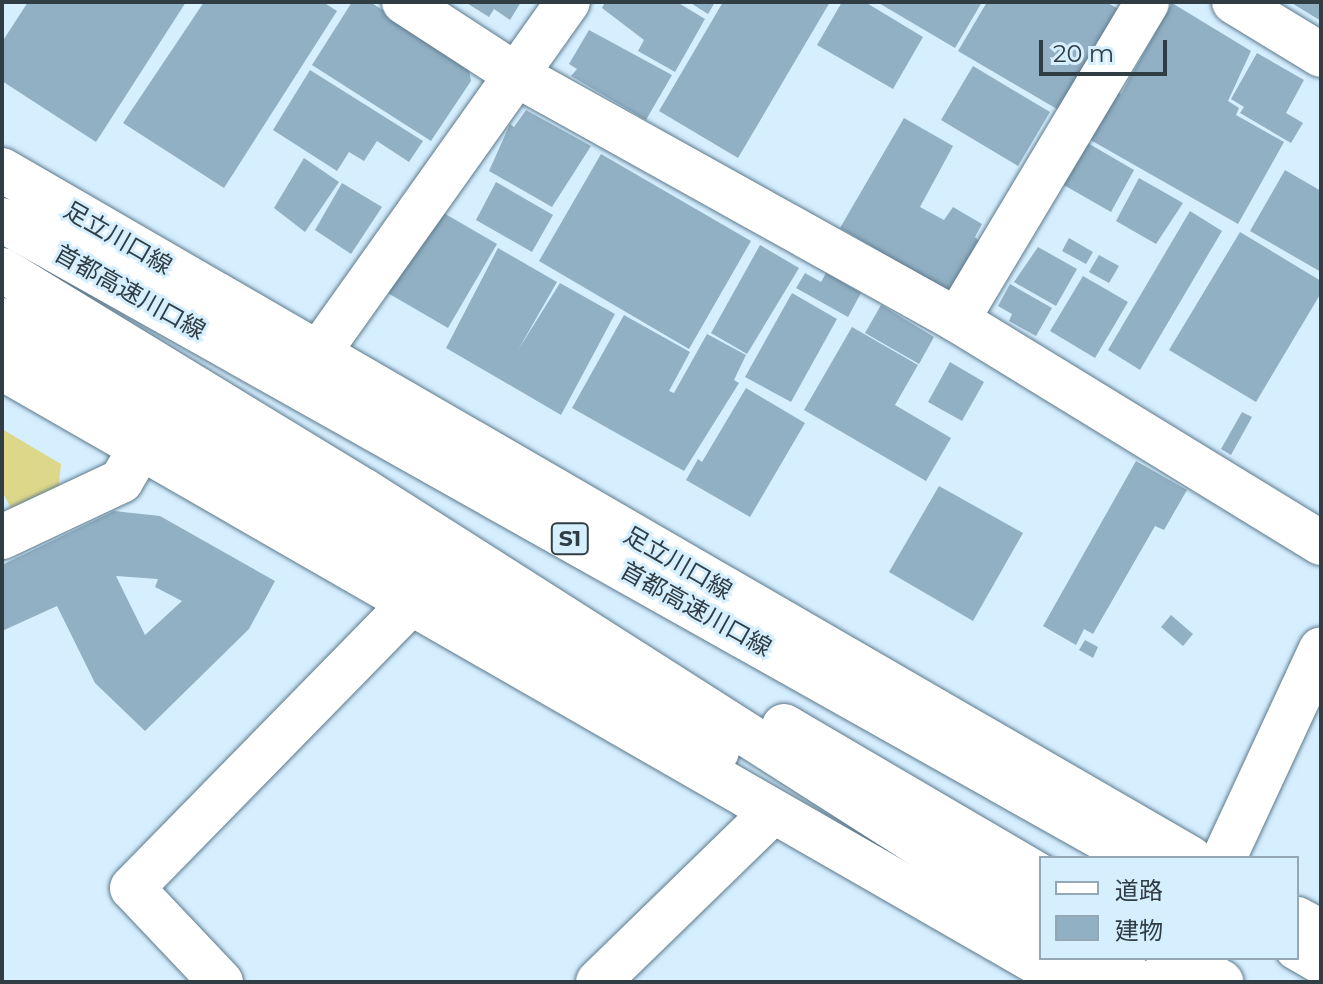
<!DOCTYPE html>
<html>
<head>
<meta charset="utf-8">
<style>
	body { margin:0 }
	#map { position:relative; width:1323px; height:984px; overflow:hidden; background:#d5efff; font-family:Montserrat,"Noto Sans JP",sans-serif }
	div>[style] { position:absolute }
	[style*='--x'] { left:calc(var(--x)*1px); top:calc(var(--y)*1px); width:calc(var(--w)*1px); rotate:calc(var(--a)*1deg) }
	.green>* { inset:0; background:#ddd889 }
	.building>* { inset:0; background:#92b0c3 }
	.roads { filter:drop-shadow(0 0 2px #5d798b) drop-shadow(0 0 2px #5d798b) }
	.minor>* { height:44px; margin:-22px; padding:0 22px; transform-origin:22px; border-radius:22px; background:#fff }
	.major>* { height:44px; margin:-22px; padding:0 22px; transform-origin:22px; border-radius:22px; background:#fff }
	.highway>* { height:44px; margin:-22px; padding:0 22px; transform-origin:22px; border-radius:22px; background:#fff }
	span { translate:-50% -50%; white-space:nowrap; text-align:center; line-height:1.15; -webkit-text-stroke:6px #d5efff; paint-order:stroke }
	.shield-label span { padding:2px 6px; background:#d5efff; border:2px solid; border-radius:6px; -webkit-text-stroke-width:0 }
	.shield-label { font-size:22px; color:#303d44; font-weight:700 }
	.street-label { font-size:24px; color:#303d44 }
	.frame { position:absolute; inset:0; border:4px solid #303d44; pointer-events:none }
	.legend { position:absolute; left:1039px; top:856px; width:260px; height:104px; box-sizing:border-box; background:#d5efff; border:2px solid #93a8b4; margin:0; padding:10px 14px; list-style:none; font-size:24px; color:#303d44 }
	.legend li { display:flex; align-items:center; gap:16px; height:40px }
	.legend b { width:40px; border:2px solid #93a8b4 }
	.scale { position:absolute; left:1039px; top:40px; width:128px; height:36px; box-sizing:border-box; border:4px solid #303d44; border-top:0; padding-left:10px; font-size:24px; line-height:28px; white-space:nowrap; color:#303d44; -webkit-text-stroke:6px #d5efff; paint-order:stroke }
</style>
</head>
<body>
<div id="map">
	<div class="green">
		<i style="clip-path:polygon(2px 429px,61px 464px,58px 493px,14px 514px,2px 491px)"></i>
	</div>
	<div class="building">
		<i style="clip-path:polygon(28px 2px,186px 2px,96px 142px,2px 81px,2px 42px)"></i>
		<i style="clip-path:polygon(204px 2px,323px 2px,337px 11px,224px 188px,123px 123px)"></i>
		<i style="clip-path:polygon(352px 2px,370px 2px,468px 64px,471px 81px,431px 141px,312px 65px)"></i>
		<i style="clip-path:polygon(465px 2px,521px 2px,510px 20px,494px 9px,489px 17px)"></i>
		<i style="clip-path:polygon(605px 2px,677px 2px,705px 19px,675px 72px,638px 51px,644px 40px,602px 8px)"></i>
		<i style="clip-path:polygon(689px 2px,715px 2px,708px 14px)"></i>
		<i style="clip-path:polygon(723px 2px,830px 2px,738px 158px,659px 111px)"></i>
		<i style="clip-path:polygon(842px 2px,865px 2px,923px 37px,893px 89px,817px 45px)"></i>
		<i style="clip-path:polygon(877px 2px,982px 2px,955px 48px)"></i>
		<i style="clip-path:polygon(987px 2px,1106px 2px,1122px 11px,1062px 112px,958px 51px)"></i>
		<i style="clip-path:polygon(1290px 2px,1321px 2px,1321px 21px)"></i>
		<i style="clip-path:polygon(1172px 3px,1251px 51px,1228px 101px,1239px 108px,1236px 115px,1284px 142px,1238px 224px,1087px 138px,1114px 90px,1121px 94px)"></i>
		<i style="clip-path:polygon(589px 30px,672px 75px,646px 120px,571px 76px,577px 69px,569px 64px)"></i>
		<i style="clip-path:polygon(1257px 53px,1304px 80px,1286px 113px,1303px 123px,1291px 143px,1240px 113px,1244px 107px,1231px 99px)"></i>
		<i style="clip-path:polygon(973px 66px,1050px 112px,1018px 166px,941px 120px)"></i>
		<i style="clip-path:polygon(310px 70px,423px 141px,409px 162px,377px 141px,364px 161px,349px 152px,337px 171px,273px 130px)"></i>
		<i style="clip-path:polygon(526px 110px,591px 146px,552px 207px,489px 171px,510px 124px,514px 127px)"></i>
		<i style="clip-path:polygon(904px 118px,953px 146px,920px 207px,944px 220px,953px 207px,982px 224px,975px 237px,981px 243px,956px 287px,946px 290px,840px 228px)"></i>
		<i style="clip-path:polygon(1086px 142px,1134px 170px,1111px 212px,1062px 184px)"></i>
		<i style="clip-path:polygon(601px 154px,751px 241px,689px 349px,539px 261px)"></i>
		<i style="clip-path:polygon(304px 158px,339px 182px,305px 232px,274px 208px)"></i>
		<i style="clip-path:polygon(1285px 170px,1321px 191px,1321px 272px,1250px 231px)"></i>
		<i style="clip-path:polygon(1139px 178px,1183px 203px,1156px 244px,1116px 221px)"></i>
		<i style="clip-path:polygon(496px 182px,553px 215px,532px 252px,476px 220px)"></i>
		<i style="clip-path:polygon(342px 183px,382px 207px,351px 254px,315px 230px)"></i>
		<i style="clip-path:polygon(1190px 211px,1222px 231px,1140px 370px,1108px 350px)"></i>
		<i style="clip-path:polygon(442px 212px,497px 244px,448px 328px,386px 292px)"></i>
		<i style="clip-path:polygon(1240px 232px,1321px 281px,1321px 293px,1256px 402px,1169px 350px)"></i>
		<i style="clip-path:polygon(1069px 238px,1093px 252px,1086px 264px,1062px 251px)"></i>
		<i style="clip-path:polygon(760px 245px,799px 268px,747px 354px,711px 333px)"></i>
		<i style="clip-path:polygon(1038px 247px,1077px 269px,1056px 306px,1014px 282px)"></i>
		<i style="clip-path:polygon(498px 248px,557px 282px,518px 350px,560px 283px,615px 314px,561px 415px,446px 348px)"></i>
		<i style="clip-path:polygon(1099px 255px,1119px 266px,1109px 283px,1089px 272px)"></i>
		<i style="clip-path:polygon(805px 273px,821px 282px,826px 273px,861px 293px,848px 317px,796px 288px)"></i>
		<i style="clip-path:polygon(1083px 276px,1128px 302px,1095px 358px,1050px 331px)"></i>
		<i style="clip-path:polygon(1010px 284px,1052px 308px,1036px 336px,1009px 321px,1012px 314px,998px 306px)"></i>
		<i style="clip-path:polygon(792px 293px,837px 319px,791px 402px,745px 377px)"></i>
		<i style="clip-path:polygon(881px 305px,934px 337px,919px 364px,865px 333px)"></i>
		<i style="clip-path:polygon(624px 315px,690px 352px,669px 391px,674px 393px,707px 334px,746px 355px,734px 380px,739px 383px,684px 471px,572px 408px)"></i>
		<i style="clip-path:polygon(852px 327px,918px 365px,895px 405px,951px 438px,926px 481px,804px 410px)"></i>
		<i style="clip-path:polygon(950px 362px,984px 382px,962px 421px,928px 402px)"></i>
		<i style="clip-path:polygon(746px 388px,805px 423px,750px 517px,686px 480px,698px 459px,702px 462px)"></i>
		<i style="clip-path:polygon(1242px 412px,1252px 417px,1231px 455px,1221px 449px)"></i>
		<i style="clip-path:polygon(1136px 461px,1187px 490px,1164px 530px,1155px 526px,1093px 634px,1084px 629px,1076px 645px,1043px 626px)"></i>
		<i style="clip-path:polygon(939px 486px,1023px 533px,973px 621px,889px 572px)"></i>
		<i style="clip-path:polygon(evenodd,114px 511px,160px 516px,275px 581px,249px 629px,145px 731px,95px 683px,57px 606px,2px 631px,2px 565px,114px 511px,116px 576px,158px 579px,155px 587px,182px 601px,145px 635px,116px 576px)"></i>
		<i style="clip-path:polygon(1171px 615px,1193px 634px,1183px 646px,1161px 627px)"></i>
		<i style="clip-path:polygon(1085px 640px,1098px 647px,1093px 658px,1079px 650px)"></i>
	</div>
	<div class="roads">
		<div class="minor">
			<i style="--x:404;--y:2;--w:132;--a:33"></i>
			<i style="--x:515;--y:74;--w:506;--a:29.1"></i>
			<i style="--x:957;--y:320;--w:427;--a:31.5"></i>
			<i style="--x:1234;--y:2;--w:102;--a:31.3"></i>
			<i style="--x:957;--y:320;--w:370;--a:-59.1"></i>
			<i style="--x:317;--y:355;--w:433;--a:-54.6"></i>
			<i style="--x:2;--y:537;--w:132;--a:-25.2"></i>
			<i style="--x:121;--y:481;--w:39;--a:-59"></i>
			<i style="--x:1224;--y:858;--w:230;--a:-65.1"></i>
			<i style="--x:221;--y:982;--w:129;--a:-133.4"></i>
			<i style="--x:132;--y:888;--w:399;--a:-45.6"></i>
			<i style="--x:598;--y:982;--w:243;--a:-44.2"></i>
			<i style="--x:1160;--y:982;--w:27;--a:-62"></i>
		</div>
		<div class="major">
			<i style="--x:2;--y:170;--w:1373;--a:30.08"></i>
			<i style="--x:2;--y:368;--w:1233;--a:29.87"></i>
			<i style="--x:1297;--y:919;--w:27;--a:28"></i>
		</div>
		<div class="highway">
			<i style="--x:2;--y:220;--w:1303;--a:29.32"></i>
			<i style="--x:2;--y:270;--w:423;--a:31.4"></i>
			<i style="--x:363;--y:490;--w:804;--a:32.5"></i>
			<i style="--x:2;--y:320;--w:835;--a:31.08"></i>
			<i style="--x:784;--y:726;--w:298;--a:30.4"></i>
			<i style="--x:1297;--y:948;--w:28;--a:30"></i>
			<i style="--x:1099;--y:958;--w:46;--a:31.6"></i>
			<i style="--x:1180;--y:958;--w:48;--a:30.3"></i>
		</div>
	</div>
	<div class="shield-label">
		<span style="left:570px;top:539px">S1</span>
	</div>
	<div class="street-label">
		<span style="left:118px;top:238px;rotate:30deg">足立川口線</span>
		<span style="left:130px;top:292px;rotate:29deg">首都高速川口線</span>
		<span style="left:678px;top:563px;rotate:30deg">足立川口線</span>
		<span style="left:696px;top:609px;rotate:29deg">首都高速川口線</span>
	</div>
	<div class="frame"></div>
	<ul class="legend">
	<li><b style="height:10px;background:#fff"></b>道路</li>
	<li><b style="height:22px;background:#92b0c3"></b>建物</li>
	</ul>
	<div class="scale">20 m</div>
</div>
</body>
</html>
